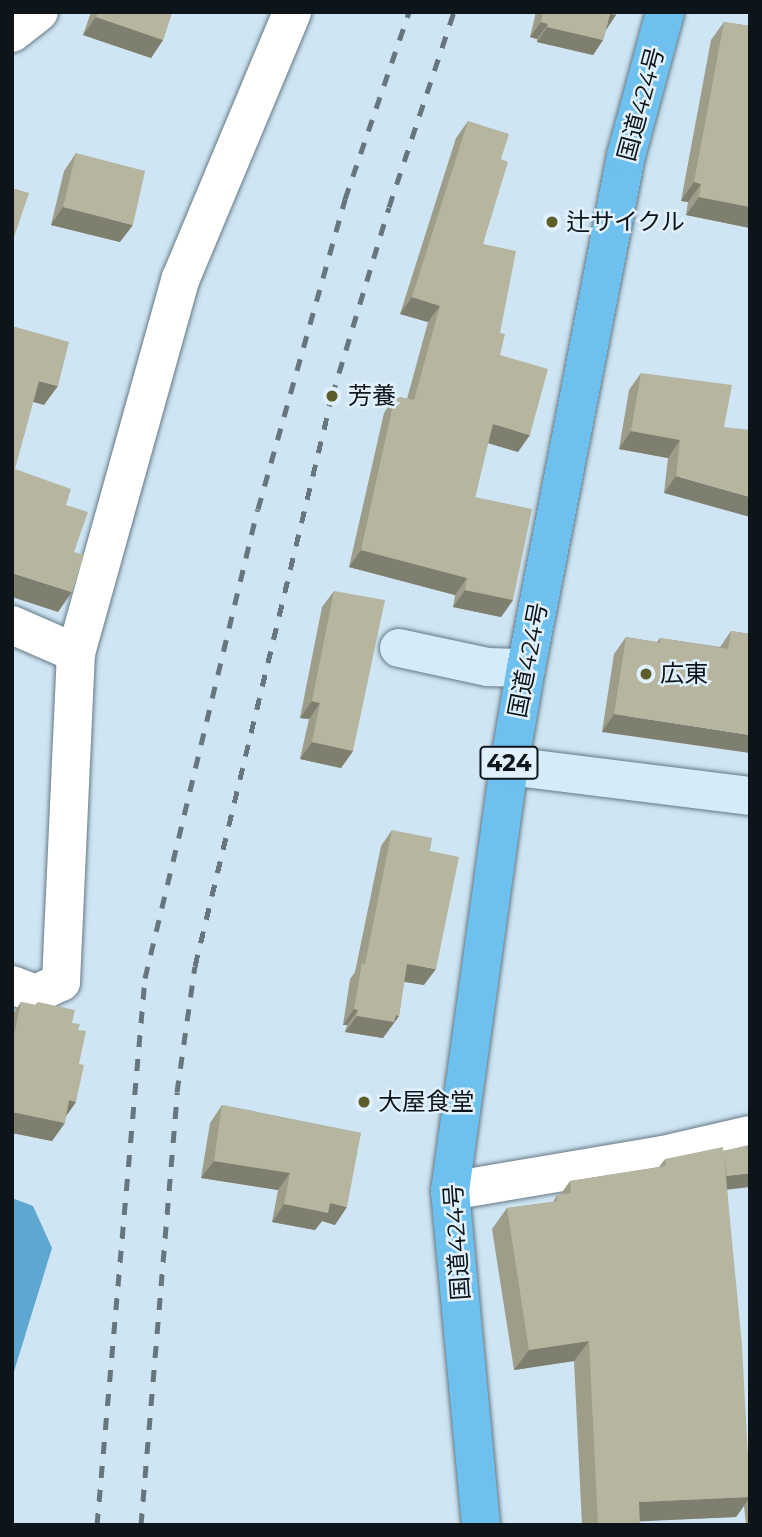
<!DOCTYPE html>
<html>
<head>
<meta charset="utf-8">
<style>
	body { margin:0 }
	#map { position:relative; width:762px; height:1537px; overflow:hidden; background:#cfe5f3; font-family:Montserrat,"Noto Sans JP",sans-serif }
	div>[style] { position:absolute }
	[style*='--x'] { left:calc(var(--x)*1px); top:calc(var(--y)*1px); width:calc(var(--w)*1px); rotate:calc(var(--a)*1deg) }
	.forest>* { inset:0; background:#5ea7d0 }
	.roads { filter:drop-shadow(0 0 2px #647884) drop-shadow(0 0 2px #647884) }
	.street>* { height:38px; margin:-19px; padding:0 19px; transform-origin:19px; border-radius:19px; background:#fff }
	.secondary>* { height:38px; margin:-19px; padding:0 19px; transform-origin:19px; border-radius:19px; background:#d4ecfa }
	.highway>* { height:38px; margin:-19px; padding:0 19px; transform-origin:19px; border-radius:19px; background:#6ec0ef }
	.rail>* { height:5px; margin-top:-2.5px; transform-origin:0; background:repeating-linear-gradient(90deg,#67757e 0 12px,transparent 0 24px) }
	.wall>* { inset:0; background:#9d9d8a }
	.shaded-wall>* { inset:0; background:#7f7f70 }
	.building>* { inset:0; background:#b6b6a0 }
	.dots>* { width:19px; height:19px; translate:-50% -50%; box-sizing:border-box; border:4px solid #e0f1fd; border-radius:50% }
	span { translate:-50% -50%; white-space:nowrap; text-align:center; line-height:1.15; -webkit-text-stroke:5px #e0f1fd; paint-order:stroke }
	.shield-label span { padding:2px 5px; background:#e0f1fd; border:2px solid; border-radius:5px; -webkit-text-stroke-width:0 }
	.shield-label { font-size:23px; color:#0d151a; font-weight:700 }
	.street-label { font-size:24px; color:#0d151a }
	.poi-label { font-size:24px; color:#0d151a }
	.left { translate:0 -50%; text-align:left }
	.frame { position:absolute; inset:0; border:14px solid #0d151a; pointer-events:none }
</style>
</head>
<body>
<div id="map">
	<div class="forest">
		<i style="clip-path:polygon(12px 1198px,33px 1206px,52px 1248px,12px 1378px)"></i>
	</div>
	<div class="roads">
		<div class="street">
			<i style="--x:12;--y:33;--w:34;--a:-38"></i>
			<i style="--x:12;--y:625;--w:70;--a:23.6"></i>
			<i style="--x:12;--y:985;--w:26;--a:21"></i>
			<i style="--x:36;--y:994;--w:28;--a:-26"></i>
			<i style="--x:61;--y:982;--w:329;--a:-87.4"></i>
			<i style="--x:76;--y:653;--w:389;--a:-74.4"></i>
			<i style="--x:181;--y:278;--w:288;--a:-67.3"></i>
			<i style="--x:450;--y:1191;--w:216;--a:-9.6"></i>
			<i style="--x:663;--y:1155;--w:89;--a:-12.9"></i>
		</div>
		<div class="secondary">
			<i style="--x:399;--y:648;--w:91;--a:12.1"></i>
			<i style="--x:488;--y:667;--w:38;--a:2"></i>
			<i style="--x:509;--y:766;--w:243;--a:7.1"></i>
		</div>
		<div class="highway">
			<i style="--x:481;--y:1525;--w:335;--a:-95.3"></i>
			<i style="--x:450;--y:1191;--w:429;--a:-82.1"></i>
			<i style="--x:509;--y:766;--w:99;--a:-80.2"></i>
			<i style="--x:526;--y:668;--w:522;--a:-78.95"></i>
			<i style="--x:626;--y:156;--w:149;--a:-74.8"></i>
		</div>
	</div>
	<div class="rail">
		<i style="--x:97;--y:1525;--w:549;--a:-84.99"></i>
		<i style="--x:145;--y:978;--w:482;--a:-76.5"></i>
		<i style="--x:258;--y:509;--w:322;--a:-74.3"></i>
		<i style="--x:345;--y:199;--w:198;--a:-71.1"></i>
		<i style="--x:141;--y:1525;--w:434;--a:-85.2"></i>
		<i style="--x:177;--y:1092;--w:127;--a:-81.9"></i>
		<i style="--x:195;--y:966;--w:586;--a:-76.49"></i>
		<i style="--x:332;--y:396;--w:197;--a:-73.2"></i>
		<i style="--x:389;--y:207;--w:206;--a:-71.6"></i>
	</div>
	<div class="wall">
		<i style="clip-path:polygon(91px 12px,172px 12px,163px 40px,151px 58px,83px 35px)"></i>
		<i style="clip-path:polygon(536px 12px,617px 12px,606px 30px,603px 40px,593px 55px,537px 42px,537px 39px,530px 37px)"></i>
		<i style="clip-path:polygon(724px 22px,750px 26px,750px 228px,686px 215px,688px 202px,681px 201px,711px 40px)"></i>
		<i style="clip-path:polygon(468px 121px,501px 159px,483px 244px,500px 333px,500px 355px,518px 452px,488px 443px,475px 497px,513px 600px,501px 617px,453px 607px,455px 595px,349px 567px,384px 413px,395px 396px,407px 399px,428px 322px,400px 314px,456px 138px)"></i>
		<i style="clip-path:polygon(76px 153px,120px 242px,51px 225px,64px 171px)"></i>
		<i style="clip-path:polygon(641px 373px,724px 427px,664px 493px,668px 458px,619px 449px,629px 390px)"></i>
		<i style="clip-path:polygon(334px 591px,353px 751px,341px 768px,300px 759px,309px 719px,300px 718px,322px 607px)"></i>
		<i style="clip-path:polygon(731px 631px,750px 634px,602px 732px,614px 654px,626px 637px,657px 642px,660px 638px,720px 647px)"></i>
		<i style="clip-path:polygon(392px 830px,430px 851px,424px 985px,404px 982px,399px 1016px,383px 1038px,345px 1032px,347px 1025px,343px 1025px,350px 979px,355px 972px,381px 846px)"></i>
		<i style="clip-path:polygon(21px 1002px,35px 1005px,38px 1002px,72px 1023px,78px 1030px,79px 1064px,76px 1102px,66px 1116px,52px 1141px,12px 1133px,12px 1015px)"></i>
		<i style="clip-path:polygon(222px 1105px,361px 1133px,335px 1225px,322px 1221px,315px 1230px,272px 1222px,278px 1190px,201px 1178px,210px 1123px)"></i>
		<i style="clip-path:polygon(750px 1145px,727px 1190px,750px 1487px,750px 1525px,746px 1525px,744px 1506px,736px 1517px,640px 1521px,640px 1525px,582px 1525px,574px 1361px,514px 1370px,492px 1229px,507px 1208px,553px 1202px,557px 1195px,560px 1195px,570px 1181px,659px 1167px,665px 1159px,723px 1151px)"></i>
	</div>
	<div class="shaded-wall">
		<i style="clip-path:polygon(610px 14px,616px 15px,606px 30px)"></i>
		<i style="clip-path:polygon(96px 17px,163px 40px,151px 58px,83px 35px)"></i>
		<i style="clip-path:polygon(541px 22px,548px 24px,537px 39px,530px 37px)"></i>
		<i style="clip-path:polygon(547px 27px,603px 40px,593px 55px,537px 42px)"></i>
		<i style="clip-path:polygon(694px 182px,701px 184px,688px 202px,681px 201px)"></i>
		<i style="clip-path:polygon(699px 197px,750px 207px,750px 228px,686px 215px)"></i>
		<i style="clip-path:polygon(63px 207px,133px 225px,120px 242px,51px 225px)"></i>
		<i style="clip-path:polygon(412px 297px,440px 306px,428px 322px,400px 314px)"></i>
		<i style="clip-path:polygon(39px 381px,58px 386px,44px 405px,26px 400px)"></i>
		<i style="clip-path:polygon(493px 424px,530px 435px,518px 452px,481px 441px)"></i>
		<i style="clip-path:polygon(631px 431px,680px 440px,668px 458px,619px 449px)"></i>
		<i style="clip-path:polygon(676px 476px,750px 497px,750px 517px,664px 493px)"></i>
		<i style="clip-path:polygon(361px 550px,467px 578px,455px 595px,349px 567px)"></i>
		<i style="clip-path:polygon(12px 573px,72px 592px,58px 612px,12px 597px)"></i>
		<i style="clip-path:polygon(465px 590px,513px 600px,501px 617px,453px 607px)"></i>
		<i style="clip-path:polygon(312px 701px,320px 703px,309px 719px,300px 718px)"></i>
		<i style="clip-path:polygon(614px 714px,750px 735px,750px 753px,602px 732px)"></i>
		<i style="clip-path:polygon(312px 742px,353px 751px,341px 768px,300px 759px)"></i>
		<i style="clip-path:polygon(407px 964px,436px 969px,424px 985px,396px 980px)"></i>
		<i style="clip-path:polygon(354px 1009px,358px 1010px,347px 1025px,343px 1025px)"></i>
		<i style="clip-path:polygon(396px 1015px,399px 1016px,383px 1038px,345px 1032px,357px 1016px)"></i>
		<i style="clip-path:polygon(69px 1100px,76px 1102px,64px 1119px)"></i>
		<i style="clip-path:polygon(12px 1112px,65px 1123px,52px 1141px,12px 1133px)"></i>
		<i style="clip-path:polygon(214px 1161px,290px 1173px,278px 1190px,201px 1178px)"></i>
		<i style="clip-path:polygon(750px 1173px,750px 1187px,716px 1191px,727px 1176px)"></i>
		<i style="clip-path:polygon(330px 1203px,347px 1207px,335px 1225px,322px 1221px,315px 1230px,272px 1222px,284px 1204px)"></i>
		<i style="clip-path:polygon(589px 1341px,574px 1361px,514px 1370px,529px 1350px)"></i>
		<i style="clip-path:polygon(750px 1497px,736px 1517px,625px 1522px,639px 1502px)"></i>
	</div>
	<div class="building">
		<i style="clip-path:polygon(98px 12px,172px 12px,163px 40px,96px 17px)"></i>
		<i style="clip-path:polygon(543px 12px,617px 12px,616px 15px,610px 14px,603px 40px,547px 27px,548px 24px,541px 22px)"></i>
		<i style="clip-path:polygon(724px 22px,750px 26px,750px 207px,699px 197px,701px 184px,694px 182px)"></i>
		<i style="clip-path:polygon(468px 121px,509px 134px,501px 159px,508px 162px,483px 244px,516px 251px,500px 333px,505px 334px,500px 355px,548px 369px,530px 435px,493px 424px,475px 497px,532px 509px,513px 600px,465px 590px,467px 578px,361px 550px,395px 396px,414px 400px,440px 306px,412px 297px)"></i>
		<i style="clip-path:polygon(76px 153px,145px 171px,133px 225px,63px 207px)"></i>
		<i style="clip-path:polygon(12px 188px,29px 193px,12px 243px)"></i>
		<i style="clip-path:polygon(12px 326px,69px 342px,58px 386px,39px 381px,15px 469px,71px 489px,66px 505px,88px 512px,74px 552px,84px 555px,72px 592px,12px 573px)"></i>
		<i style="clip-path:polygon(641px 373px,732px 385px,724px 427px,750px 430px,750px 497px,676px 476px,680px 440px,631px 431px)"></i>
		<i style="clip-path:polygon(334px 591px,385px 600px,353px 751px,312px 742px,320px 703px,312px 701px)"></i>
		<i style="clip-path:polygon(731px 631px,750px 634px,750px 735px,614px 714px,626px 637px,660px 643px,660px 638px,728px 649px)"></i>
		<i style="clip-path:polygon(392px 830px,432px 838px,430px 851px,459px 857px,436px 969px,407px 964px,399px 1016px,396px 1015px,394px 1022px,357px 1016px,358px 1010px,354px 1009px,362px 963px,365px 964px)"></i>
		<i style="clip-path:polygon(21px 1002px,36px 1005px,38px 1002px,75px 1010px,72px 1023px,80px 1024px,78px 1030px,86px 1031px,79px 1064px,84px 1065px,76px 1102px,69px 1100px,65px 1123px,12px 1112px,12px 1045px)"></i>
		<i style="clip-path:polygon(222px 1105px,361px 1133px,347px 1207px,330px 1203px,328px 1213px,284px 1204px,290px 1173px,214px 1161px)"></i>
		<i style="clip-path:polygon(750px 1145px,750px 1173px,727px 1176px,723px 1151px)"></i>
		<i style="clip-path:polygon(723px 1147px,742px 1345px,750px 1497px,639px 1502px,640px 1525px,598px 1525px,589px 1341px,529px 1350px,507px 1208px,557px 1201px,557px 1195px,571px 1193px,570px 1181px,666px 1166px,665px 1159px)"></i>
	</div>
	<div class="dots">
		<i style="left:552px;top:222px;background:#5e5c29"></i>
		<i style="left:332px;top:396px;background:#5e5c29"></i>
		<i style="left:646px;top:674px;background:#5e5c29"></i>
		<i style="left:364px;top:1102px;background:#5e5c29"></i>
	</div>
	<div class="shield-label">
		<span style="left:509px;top:763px">424</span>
	</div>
	<div class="street-label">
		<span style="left:641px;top:104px;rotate:-75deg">国道424号</span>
		<span style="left:528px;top:660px;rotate:-79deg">国道424号</span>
		<span style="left:457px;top:1242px;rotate:-94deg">国道424号</span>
	</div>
	<div class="poi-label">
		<span class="left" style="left:566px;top:222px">辻サイクル</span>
		<span class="left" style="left:348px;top:396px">芳養</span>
		<span class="left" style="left:660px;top:674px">広東</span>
		<span class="left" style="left:378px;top:1102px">大屋食堂</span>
	</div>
	<div class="frame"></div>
</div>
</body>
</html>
